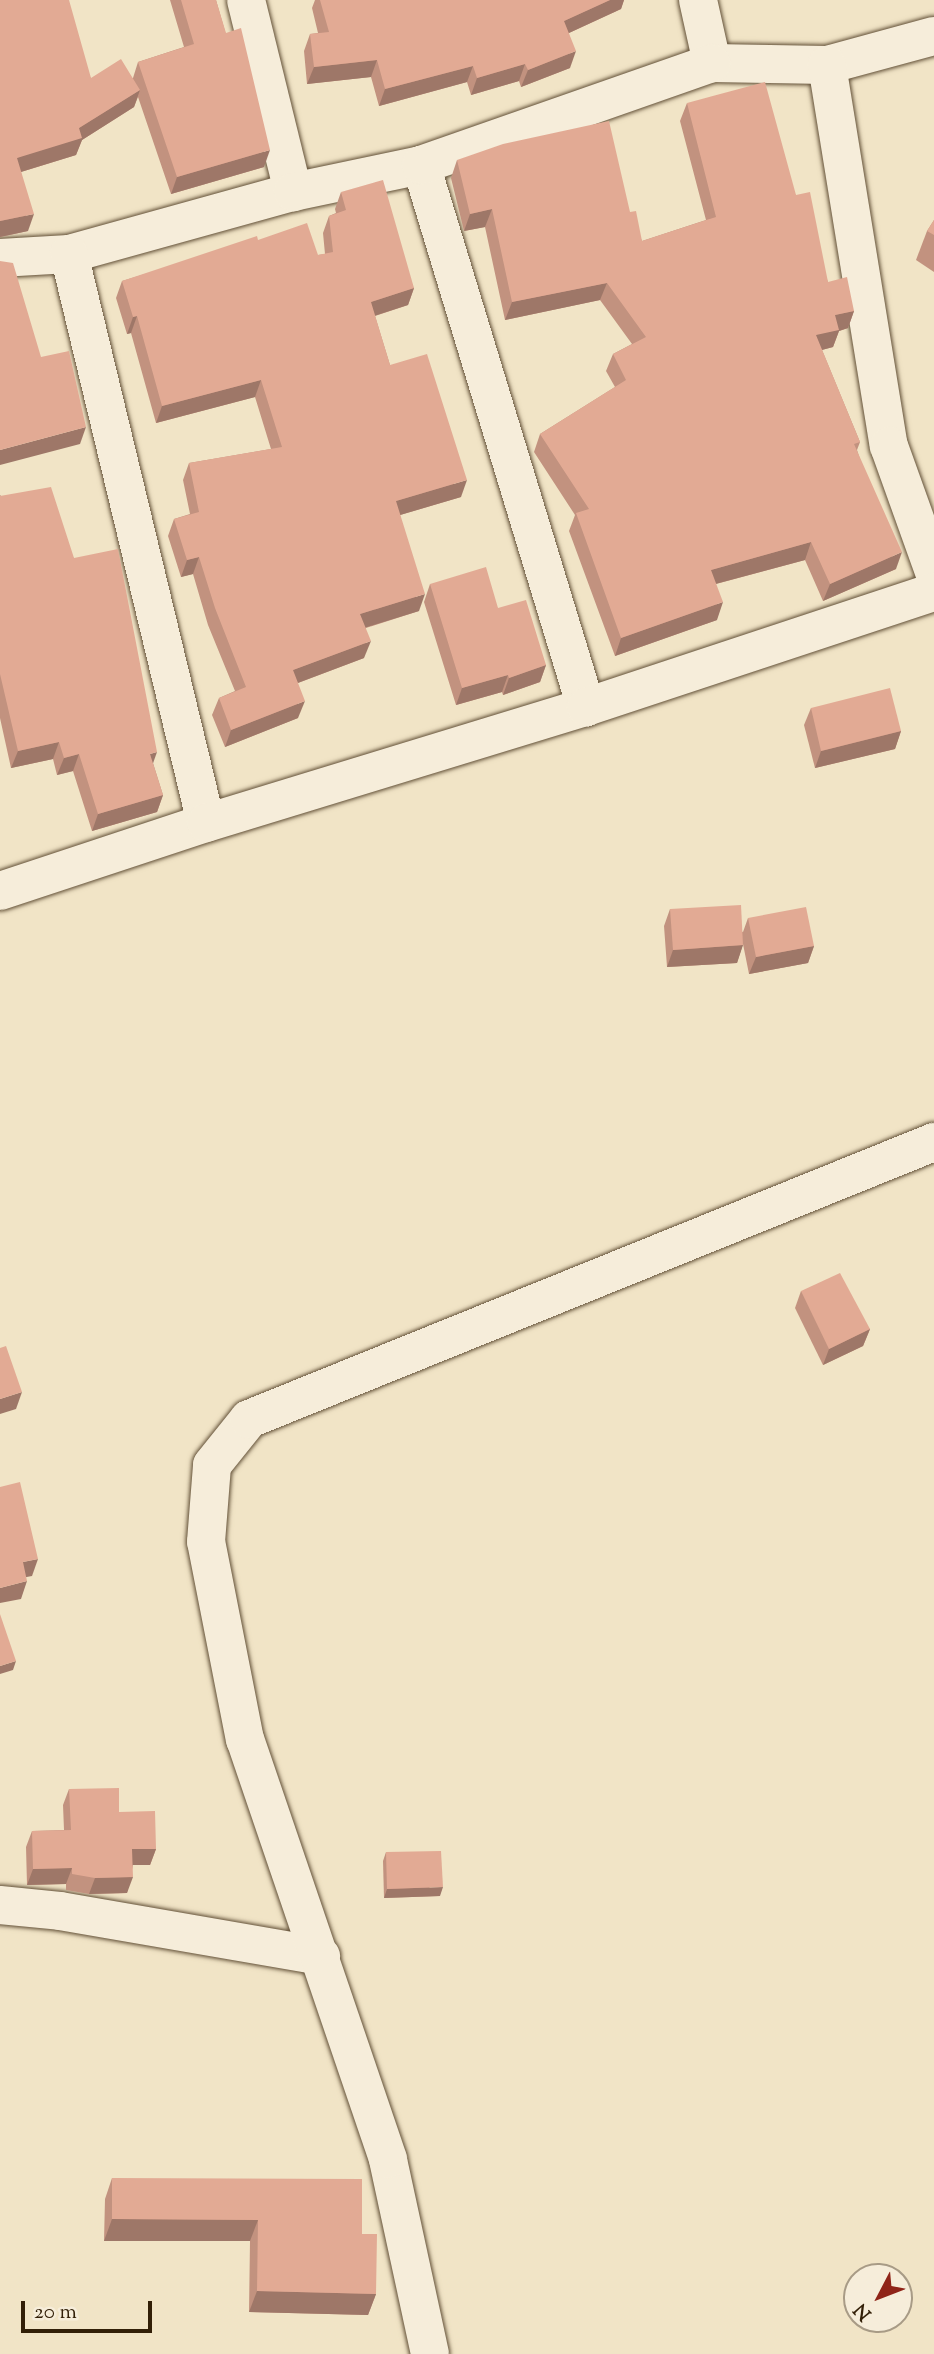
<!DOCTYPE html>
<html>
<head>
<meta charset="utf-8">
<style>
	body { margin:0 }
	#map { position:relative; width:934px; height:2354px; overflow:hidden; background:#f1e4c6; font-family:"Sorts Mill Goudy",serif }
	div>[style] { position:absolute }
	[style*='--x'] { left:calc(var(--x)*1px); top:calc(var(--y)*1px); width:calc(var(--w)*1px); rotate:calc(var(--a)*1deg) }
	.roads { filter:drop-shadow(0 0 2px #625037) drop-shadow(0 0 2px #625037) }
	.minor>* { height:38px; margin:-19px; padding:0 19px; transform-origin:19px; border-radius:19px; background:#f6edda }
	.wall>* { inset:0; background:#c2927f }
	.shaded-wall>* { inset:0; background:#9e7768 }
	.building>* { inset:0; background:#e2aa94 }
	span { translate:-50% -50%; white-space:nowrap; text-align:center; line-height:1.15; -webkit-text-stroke:5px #f6edda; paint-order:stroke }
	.north { position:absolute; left:843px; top:2263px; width:70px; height:70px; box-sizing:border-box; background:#f6edda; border:2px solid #a89b86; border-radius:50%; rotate:228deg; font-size:19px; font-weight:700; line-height:28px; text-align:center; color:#321f07 }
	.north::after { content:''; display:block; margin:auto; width:24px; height:32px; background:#8f2418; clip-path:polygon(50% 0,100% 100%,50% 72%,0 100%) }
	.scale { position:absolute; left:21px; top:2301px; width:131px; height:32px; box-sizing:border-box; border:4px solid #321f07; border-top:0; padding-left:9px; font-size:21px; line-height:24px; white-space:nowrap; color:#321f07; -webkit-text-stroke:5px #f6edda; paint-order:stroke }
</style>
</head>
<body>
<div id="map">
	<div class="roads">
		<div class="minor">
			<i style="--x:246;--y:0;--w:198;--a:76.2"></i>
			<i style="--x:698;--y:0;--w:65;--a:77.5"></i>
			<i style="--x:712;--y:63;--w:115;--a:1"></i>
			<i style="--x:827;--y:65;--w:111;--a:-15.2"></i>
			<i style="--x:827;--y:65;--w:386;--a:80.8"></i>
			<i style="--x:889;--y:446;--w:134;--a:70.3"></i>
			<i style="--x:421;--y:165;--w:567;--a:73.07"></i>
			<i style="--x:69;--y:254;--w:232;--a:-15.5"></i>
			<i style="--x:293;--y:192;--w:131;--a:-11.9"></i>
			<i style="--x:421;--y:165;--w:308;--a:-19.3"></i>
			<i style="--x:0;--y:258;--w:69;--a:-3.3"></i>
			<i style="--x:69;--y:254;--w:585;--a:76.46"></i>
			<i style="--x:0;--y:891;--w:217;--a:-18.3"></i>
			<i style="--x:206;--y:823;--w:397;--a:-17"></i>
			<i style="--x:586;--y:707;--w:367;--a:-18.3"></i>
			<i style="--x:0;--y:1905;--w:60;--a:5.7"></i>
			<i style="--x:60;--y:1911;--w:265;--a:9.8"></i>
			<i style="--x:430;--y:2354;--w:199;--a:-102.2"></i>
			<i style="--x:388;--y:2159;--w:443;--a:-108.8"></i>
			<i style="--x:245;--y:1740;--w:202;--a:-101.1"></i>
			<i style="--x:206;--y:1542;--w:77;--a:-85.5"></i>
			<i style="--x:212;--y:1465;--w:59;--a:-51.2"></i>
			<i style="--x:249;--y:1419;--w:739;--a:-22.02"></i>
		</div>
	</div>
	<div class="wall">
		<i style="clip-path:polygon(0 0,91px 78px,133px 78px,138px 62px,184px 47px,170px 0,216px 0,264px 167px,171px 194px,138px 97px,134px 107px,82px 140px,76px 155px,21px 172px,28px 231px,0 237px)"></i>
		<i style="clip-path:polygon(315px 0,624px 0,621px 9px,569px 33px,570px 68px,521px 87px,519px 81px,471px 95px,467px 82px,379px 106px,371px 77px,307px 84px,304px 51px,310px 34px,318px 33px,312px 8px)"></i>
		<i style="clip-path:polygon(687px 103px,796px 195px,828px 282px,854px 311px,848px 328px,839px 331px,833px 347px,822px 350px,860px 442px,857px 450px,896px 569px,823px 601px,805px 560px,716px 584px,717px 620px,615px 656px,569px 531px,575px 515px,534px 452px,540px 434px,615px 387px,606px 371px,613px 354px,632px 344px,600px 300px,505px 320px,485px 227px,464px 231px,451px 178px,457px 160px,630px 212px,642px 241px,706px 220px,680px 121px)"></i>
		<i style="clip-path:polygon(341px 192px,414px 288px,408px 305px,375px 316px,390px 365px,461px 497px,400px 515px,419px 611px,366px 628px,364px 658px,298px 683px,298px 718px,225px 747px,212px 715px,219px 698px,235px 691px,208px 625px,193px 574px,181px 577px,168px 536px,174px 519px,190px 514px,183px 480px,189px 463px,271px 449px,255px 397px,156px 423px,131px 333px,127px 334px,116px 298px,122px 281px,258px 240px,318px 255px,325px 254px,323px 233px,329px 216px,336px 213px,335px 209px)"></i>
		<i style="clip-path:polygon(934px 220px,934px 272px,916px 260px,927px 231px)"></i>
		<i style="clip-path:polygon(0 495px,74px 558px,153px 763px,163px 795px,157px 812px,92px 831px,73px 771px,57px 775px,53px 759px,11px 768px,0 718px)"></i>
		<i style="clip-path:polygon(430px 584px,498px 608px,546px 665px,540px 682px,503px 695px,502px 692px,456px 705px,424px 602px)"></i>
		<i style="clip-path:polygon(811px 708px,901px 731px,895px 749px,815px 768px,804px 725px)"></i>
		<i style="clip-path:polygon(670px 909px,743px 932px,748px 918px,814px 946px,808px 963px,749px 974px,743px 944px,737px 963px,667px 967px,664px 926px)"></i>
		<i style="clip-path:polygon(801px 1291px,870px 1329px,863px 1346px,823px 1365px,795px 1308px)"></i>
		<i style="clip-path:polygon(69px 1789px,119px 1812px,156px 1849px,150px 1865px,133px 1865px,127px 1893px,89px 1894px,66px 1890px,66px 1884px,27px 1885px,26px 1847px,32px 1831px,64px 1830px,63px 1805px)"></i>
		<i style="clip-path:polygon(386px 1852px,440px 1896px,384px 1898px,383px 1861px)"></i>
		<i style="clip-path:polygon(112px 2178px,362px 2234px,376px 2294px,368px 2315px,249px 2312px,250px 2241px,104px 2241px,105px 2199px)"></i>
	</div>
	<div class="shaded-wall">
		<i style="clip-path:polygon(610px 0,624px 0,621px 9px,558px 38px,564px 21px)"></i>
		<i style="clip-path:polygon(576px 51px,570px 68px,521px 87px,528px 70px)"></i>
		<i style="clip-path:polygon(377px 60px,371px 77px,307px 84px,314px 67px)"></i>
		<i style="clip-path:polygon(525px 64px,519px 81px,471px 95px,477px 78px)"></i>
		<i style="clip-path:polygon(473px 66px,467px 82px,379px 106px,385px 89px)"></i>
		<i style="clip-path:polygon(140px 90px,134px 107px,82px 140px,76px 155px,11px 175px,17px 158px,79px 128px)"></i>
		<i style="clip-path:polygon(270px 150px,264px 167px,171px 194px,177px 177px)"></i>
		<i style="clip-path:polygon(492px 209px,485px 227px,464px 231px,470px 214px)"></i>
		<i style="clip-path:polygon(34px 214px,28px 231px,0 237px,0 221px)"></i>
		<i style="clip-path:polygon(607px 283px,600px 300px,505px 320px,512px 302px)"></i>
		<i style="clip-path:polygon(414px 288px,408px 305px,365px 319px,371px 302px)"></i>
		<i style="clip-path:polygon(854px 311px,848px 328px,839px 331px,833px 347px,810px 353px,816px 335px,835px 315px)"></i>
		<i style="clip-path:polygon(137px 316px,131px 333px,127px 334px,133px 317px)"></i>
		<i style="clip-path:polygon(261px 380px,255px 397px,156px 423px,162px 406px)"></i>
		<i style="clip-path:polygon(86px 427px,80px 444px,0 465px,0 450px)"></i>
		<i style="clip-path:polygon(467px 480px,461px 497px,390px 518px,396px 501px)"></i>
		<i style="clip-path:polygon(811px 542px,805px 560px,704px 587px,711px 570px)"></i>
		<i style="clip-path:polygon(902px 552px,896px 569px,823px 601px,830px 584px)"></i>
		<i style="clip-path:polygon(199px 557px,193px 574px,181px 577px,187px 560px)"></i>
		<i style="clip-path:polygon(425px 594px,419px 611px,354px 631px,360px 614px)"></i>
		<i style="clip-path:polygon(723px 602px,717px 620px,615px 656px,621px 638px)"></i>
		<i style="clip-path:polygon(371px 641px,364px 658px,287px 687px,293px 670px)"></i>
		<i style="clip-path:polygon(546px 665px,540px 682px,503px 695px,509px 678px)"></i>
		<i style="clip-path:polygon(508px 675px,502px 692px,456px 705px,462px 688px)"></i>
		<i style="clip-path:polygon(305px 701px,298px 718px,225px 747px,231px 730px)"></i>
		<i style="clip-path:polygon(901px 731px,895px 749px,815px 768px,821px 751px)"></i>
		<i style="clip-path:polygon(59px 742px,53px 759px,11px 768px,18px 751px)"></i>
		<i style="clip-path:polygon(157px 752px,151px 769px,150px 754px)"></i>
		<i style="clip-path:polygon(79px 754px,73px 771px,57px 775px,64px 758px)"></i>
		<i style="clip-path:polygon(163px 795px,157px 812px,92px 831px,98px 814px)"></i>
		<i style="clip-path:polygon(743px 945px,737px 963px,667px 967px,673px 950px)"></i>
		<i style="clip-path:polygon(814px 946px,808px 963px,749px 974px,756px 957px)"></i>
		<i style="clip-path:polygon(870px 1329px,863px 1346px,823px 1365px,829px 1349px)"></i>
		<i style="clip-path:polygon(22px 1392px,16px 1409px,0 1414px,0 1399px)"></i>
		<i style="clip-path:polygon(38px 1559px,32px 1576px,16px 1579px,23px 1562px)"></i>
		<i style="clip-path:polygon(27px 1581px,21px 1599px,0 1603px,0 1588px)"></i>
		<i style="clip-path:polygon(16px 1661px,13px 1670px,0 1674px,0 1666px)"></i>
		<i style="clip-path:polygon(132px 1849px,156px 1849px,150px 1865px,126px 1865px)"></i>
		<i style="clip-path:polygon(72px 1868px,66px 1884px,27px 1885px,33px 1869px)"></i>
		<i style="clip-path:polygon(133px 1877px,127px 1893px,89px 1894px,95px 1878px)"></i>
		<i style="clip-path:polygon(443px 1887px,440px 1896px,384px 1898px,387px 1889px)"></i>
		<i style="clip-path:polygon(112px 2219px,258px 2220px,250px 2241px,104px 2241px)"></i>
		<i style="clip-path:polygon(257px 2291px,376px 2294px,368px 2315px,249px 2312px)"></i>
	</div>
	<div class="building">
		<i style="clip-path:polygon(0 0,69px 0,91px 78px,121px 59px,140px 90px,79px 128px,82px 138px,17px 158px,34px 214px,0 221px)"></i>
		<i style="clip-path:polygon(181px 0,216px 0,226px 33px,241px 28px,270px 150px,177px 177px,138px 62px,194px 44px)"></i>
		<i style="clip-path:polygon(320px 0,610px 0,564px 21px,576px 51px,528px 70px,525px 64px,477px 78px,473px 66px,385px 89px,377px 60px,314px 67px,310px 34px,329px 32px)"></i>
		<i style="clip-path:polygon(765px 82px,796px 195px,810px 192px,828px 282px,847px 277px,854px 311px,835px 315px,839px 330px,816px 335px,860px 442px,854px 444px,902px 552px,830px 584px,811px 542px,711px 570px,723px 602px,621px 638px,576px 513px,589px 509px,540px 434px,626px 380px,613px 354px,646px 337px,607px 283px,512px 302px,492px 209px,470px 214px,457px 160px,503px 144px,609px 121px,630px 212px,636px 211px,642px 241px,716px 217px,687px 103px)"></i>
		<i style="clip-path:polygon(383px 180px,414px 288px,371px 302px,390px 365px,427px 354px,467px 480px,396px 501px,425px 594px,360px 614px,371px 641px,293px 670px,305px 701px,231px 730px,219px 698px,246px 687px,215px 608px,199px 557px,187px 560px,174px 519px,199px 512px,189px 463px,282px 447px,261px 380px,162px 406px,137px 316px,133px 317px,122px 281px,257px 236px,258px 240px,307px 223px,318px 255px,333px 252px,329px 216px,346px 210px,341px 192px)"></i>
		<i style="clip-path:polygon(934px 220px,934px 235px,927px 231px)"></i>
		<i style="clip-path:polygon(0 261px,13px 263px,41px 357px,69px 351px,86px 427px,0 450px)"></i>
		<i style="clip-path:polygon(51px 487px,74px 558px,118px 549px,157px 752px,150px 754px,163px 795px,98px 814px,79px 754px,64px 758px,59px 742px,18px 751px,0 674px,0 495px,0 496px)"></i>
		<i style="clip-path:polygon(486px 567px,498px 608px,526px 600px,546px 665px,509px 678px,508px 675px,462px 688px,430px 584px)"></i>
		<i style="clip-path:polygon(890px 688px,901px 731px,821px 751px,811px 708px)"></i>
		<i style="clip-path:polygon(741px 905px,743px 945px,673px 950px,670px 909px)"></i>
		<i style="clip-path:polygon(806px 907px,814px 946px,756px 957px,748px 918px)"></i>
		<i style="clip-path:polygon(840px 1273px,870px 1329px,829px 1349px,801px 1291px)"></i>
		<i style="clip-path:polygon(6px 1346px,22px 1392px,0 1399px,0 1348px)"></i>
		<i style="clip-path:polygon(20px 1482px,38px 1559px,23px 1562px,27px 1581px,0 1588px,0 1487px)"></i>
		<i style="clip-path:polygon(0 1614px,16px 1661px,0 1666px)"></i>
		<i style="clip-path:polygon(119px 1788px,119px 1812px,155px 1811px,156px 1849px,132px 1849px,133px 1877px,95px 1878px,72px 1874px,72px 1868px,33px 1869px,32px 1831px,71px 1830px,69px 1789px)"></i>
		<i style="clip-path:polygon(441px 1851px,443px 1887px,387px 1889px,386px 1852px)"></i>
		<i style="clip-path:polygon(112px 2178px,362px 2179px,362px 2234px,377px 2234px,376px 2294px,257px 2291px,258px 2220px,112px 2219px)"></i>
	</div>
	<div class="north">N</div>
	<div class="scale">20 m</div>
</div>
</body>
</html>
